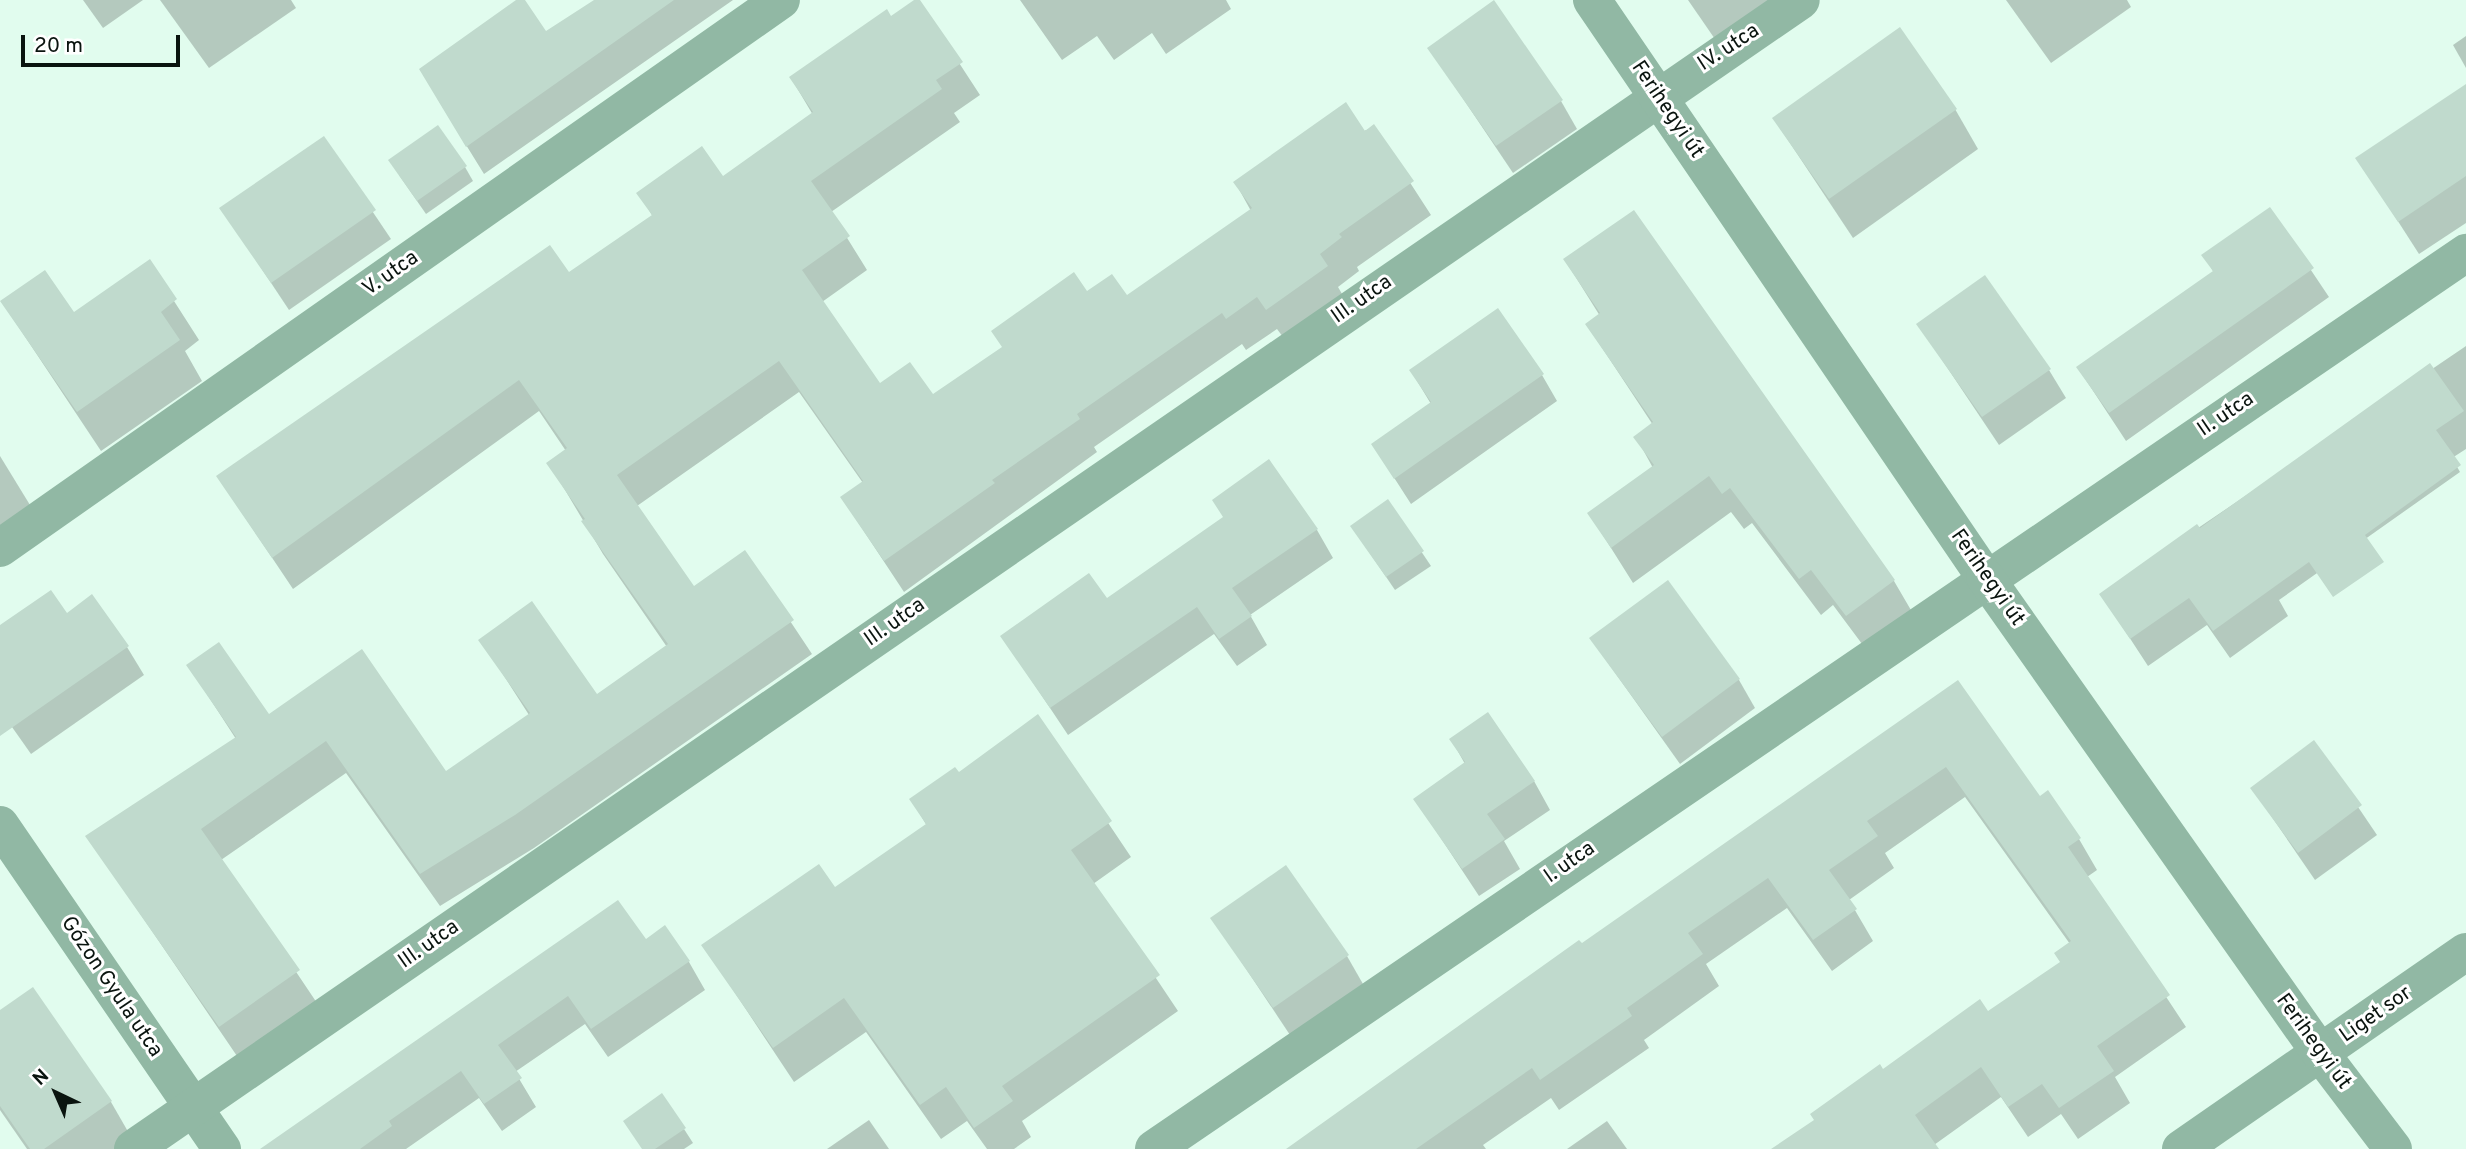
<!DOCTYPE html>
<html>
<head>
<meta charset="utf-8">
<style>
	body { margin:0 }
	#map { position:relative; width:2466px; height:1149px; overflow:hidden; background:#e1fcee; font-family:Overpass,sans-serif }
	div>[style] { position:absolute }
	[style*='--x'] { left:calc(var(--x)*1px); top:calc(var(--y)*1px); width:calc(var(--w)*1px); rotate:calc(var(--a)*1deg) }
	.shadow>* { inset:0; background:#0003 }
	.building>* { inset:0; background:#c0dacd }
	.minor>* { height:38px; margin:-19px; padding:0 19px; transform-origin:19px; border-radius:19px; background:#91b8a4 }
	.tertiary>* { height:38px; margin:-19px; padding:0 19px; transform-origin:19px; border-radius:19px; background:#91b8a4 }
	span { translate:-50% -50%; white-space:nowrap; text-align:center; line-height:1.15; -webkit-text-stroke:6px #fff; paint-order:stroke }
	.street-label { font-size:21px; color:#0a140f }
	.north { position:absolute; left:21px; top:1058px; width:70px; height:70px; -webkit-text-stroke:5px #fff; paint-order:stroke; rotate:316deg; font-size:19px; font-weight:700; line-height:28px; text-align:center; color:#0a140f }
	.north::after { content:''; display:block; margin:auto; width:24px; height:32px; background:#0a140f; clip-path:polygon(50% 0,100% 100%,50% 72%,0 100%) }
	.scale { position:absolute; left:21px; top:35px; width:159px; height:32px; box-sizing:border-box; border:4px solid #0a140f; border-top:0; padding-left:9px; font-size:21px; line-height:24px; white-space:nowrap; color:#0a140f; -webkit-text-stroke:5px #fff; paint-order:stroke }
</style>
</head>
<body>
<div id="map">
	<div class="shadow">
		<i style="clip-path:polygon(83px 0,143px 0,103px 28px)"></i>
		<i style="clip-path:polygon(160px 0,291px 0,296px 8px,209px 68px)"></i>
		<i style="clip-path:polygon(519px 0,546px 33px,597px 0,733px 0,484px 174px,437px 98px)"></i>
		<i style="clip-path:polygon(918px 0,980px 95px,954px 113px,960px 122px,831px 212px,867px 270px,822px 302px,880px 386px,933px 397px,1086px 293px,1126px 298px,1251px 211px,1235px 182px,1374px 127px,1431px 215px,1357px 267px,1359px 271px,1338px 287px,1345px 299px,1286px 341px,1277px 329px,1246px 350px,1242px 344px,1094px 447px,1097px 452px,904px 592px,842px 498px,863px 483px,799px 392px,637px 506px,694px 588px,745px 553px,812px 654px,534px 848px,440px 906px,346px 773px,221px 860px,317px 1003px,239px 1059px,88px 837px,236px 739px,188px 665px,269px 716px,446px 774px,529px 715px,481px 640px,596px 696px,667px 647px,603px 554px,549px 463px,566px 451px,539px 411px,293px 589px,218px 477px,569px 274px,653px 217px,639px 193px,722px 178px,813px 115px,791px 78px)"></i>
		<i style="clip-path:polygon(1020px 0,1226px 0,1231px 9px,1166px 54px,1152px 33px,1114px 60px,1097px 36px,1062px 60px)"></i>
		<i style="clip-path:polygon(1688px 0,1811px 0,1728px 58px)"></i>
		<i style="clip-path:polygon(2006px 0,2127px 0,2131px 7px,2051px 63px)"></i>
		<i style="clip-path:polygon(2466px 36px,2466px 68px,2453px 45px)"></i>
		<i style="clip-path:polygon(1429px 48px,1561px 101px,1577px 129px,1513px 173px)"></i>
		<i style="clip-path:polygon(2466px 86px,2466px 223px,2419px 254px,2358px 159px)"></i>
		<i style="clip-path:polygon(1955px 109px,1978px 149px,1853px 238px,1774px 119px)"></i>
		<i style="clip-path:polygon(323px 138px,391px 239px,289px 310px,222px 209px)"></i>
		<i style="clip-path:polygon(465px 167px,473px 181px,426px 214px,399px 175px)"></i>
		<i style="clip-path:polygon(2270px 209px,2329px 297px,2126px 441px,2078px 368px,2214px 273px,2204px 255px)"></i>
		<i style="clip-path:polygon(1633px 213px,1894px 581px,1915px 617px,1868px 652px,1833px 605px,1821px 615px,1752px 523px,1744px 529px,1731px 512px,1633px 583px,1589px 513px,1653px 468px,1636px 437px,1653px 425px,1587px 325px,1600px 316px,1565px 260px)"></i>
		<i style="clip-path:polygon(149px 262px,199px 340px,185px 351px,202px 381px,101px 451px,2px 302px,74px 315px)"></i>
		<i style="clip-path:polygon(1918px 324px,2049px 370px,2066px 398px,1999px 445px)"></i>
		<i style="clip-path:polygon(2466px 346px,2466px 449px,2452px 458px,2460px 472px,2279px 600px,2288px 616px,2230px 658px,2207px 625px,2148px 666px,2101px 594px)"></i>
		<i style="clip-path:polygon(1411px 371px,1542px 375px,1557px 401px,1411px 504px,1373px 445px,1431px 404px)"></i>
		<i style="clip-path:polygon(0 456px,30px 505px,0 526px)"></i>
		<i style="clip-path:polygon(1388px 502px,1431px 566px,1395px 590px,1352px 527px)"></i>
		<i style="clip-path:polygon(1224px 518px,1317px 530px,1333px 558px,1250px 615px,1267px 645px,1237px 666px,1214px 634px,1068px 735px,1002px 636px,1107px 600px)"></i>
		<i style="clip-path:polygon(0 628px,127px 647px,144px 675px,31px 754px,0 710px)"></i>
		<i style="clip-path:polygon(1591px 639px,1739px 680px,1755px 708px,1680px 764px)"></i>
		<i style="clip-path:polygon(1958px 683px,2039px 798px,2079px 839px,2097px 870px,2087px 877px,2186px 1027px,2115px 1077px,2130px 1103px,2078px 1139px,2061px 1114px,2028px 1137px,2001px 1097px,1934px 1145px,1937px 1149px,1798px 1149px,1883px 1071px,1988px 1013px,2061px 963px,2070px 944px,1965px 797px,1885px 853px,1894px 868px,1849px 900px,1873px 941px,1832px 971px,1787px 908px,1706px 964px,1719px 986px,1644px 1040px,1649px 1048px,1559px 1110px,1551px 1098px,1483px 1145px,1486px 1149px,1288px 1149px)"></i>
		<i style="clip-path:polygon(1037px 717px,1131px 857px,1093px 884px,1178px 1011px,1022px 1121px,1031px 1137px,1014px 1149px,987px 1149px,967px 1121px,941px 1139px,866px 1032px,794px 1082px,704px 946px,835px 890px,927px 826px,911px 799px,958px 774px)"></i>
		<i style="clip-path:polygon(1451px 739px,1534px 781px,1550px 810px,1504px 841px,1520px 869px,1479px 896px,1415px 799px,1465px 764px)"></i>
		<i style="clip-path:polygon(2314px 742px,2377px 835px,2315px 880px,2252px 788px)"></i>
		<i style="clip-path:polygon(1213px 919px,1347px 956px,1363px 984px,1290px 1035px)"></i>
		<i style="clip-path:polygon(646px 942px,689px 962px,705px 990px,608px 1057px,585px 1024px,515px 1072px,536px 1107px,502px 1131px,479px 1098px,406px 1149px,293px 1149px)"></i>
		<i style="clip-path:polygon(0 1012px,111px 1102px,134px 1142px,123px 1149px,27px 1149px,0 1110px)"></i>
		<i style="clip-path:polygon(869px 1120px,889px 1149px,827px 1149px)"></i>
		<i style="clip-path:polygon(1607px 1121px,1627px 1149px,1567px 1149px)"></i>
		<i style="clip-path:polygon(684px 1129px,693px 1143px,684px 1149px,643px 1149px)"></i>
	</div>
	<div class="building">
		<i style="clip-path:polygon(516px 0,525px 0,546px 31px,594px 0,674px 0,466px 147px,419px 69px)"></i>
		<i style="clip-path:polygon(914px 0,920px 0,963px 62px,936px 80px,942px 89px,811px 181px,850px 236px,802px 270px,880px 383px,910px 362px,933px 394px,1002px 347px,991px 331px,1074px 272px,1087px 291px,1112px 274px,1127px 295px,1252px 208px,1233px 182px,1346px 102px,1365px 131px,1374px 124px,1414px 181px,1339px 234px,1342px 237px,1320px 254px,1328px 266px,1266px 310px,1257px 297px,1226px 319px,1222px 313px,1077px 414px,1080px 419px,992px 480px,995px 483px,884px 561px,840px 497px,863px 481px,779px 361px,617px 475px,694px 586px,745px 550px,794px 620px,515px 815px,420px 874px,326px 741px,201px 829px,300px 970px,219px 1027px,85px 836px,236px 737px,186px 665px,219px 642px,269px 714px,362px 649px,446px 771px,530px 713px,478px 640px,532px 601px,597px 694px,668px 644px,581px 521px,585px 519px,546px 463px,567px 448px,519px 380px,272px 558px,216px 476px,550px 245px,569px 272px,652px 215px,636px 193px,702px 146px,723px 176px,813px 112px,789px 77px,887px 9px,891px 16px)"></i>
		<i style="clip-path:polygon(1494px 0,1563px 100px,1496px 146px,1427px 48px)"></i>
		<i style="clip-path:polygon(1900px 27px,1957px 109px,1829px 199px,1772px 118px)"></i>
		<i style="clip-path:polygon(2466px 84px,2466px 176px,2398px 222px,2355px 158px)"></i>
		<i style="clip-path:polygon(438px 125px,467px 166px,417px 201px,388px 160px)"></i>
		<i style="clip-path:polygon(324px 136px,376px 210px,271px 283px,219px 208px)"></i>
		<i style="clip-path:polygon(2270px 207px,2314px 268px,2109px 413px,2076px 367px,2213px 271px,2201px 255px)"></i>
		<i style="clip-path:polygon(1634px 210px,1895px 580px,1846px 616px,1811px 570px,1799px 579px,1730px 488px,1722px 494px,1709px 476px,1611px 548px,1587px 513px,1654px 465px,1633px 437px,1653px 422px,1585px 324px,1600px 313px,1563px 259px)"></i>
		<i style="clip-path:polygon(150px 259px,177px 299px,161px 312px,180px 340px,77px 412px,0 301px,45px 270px,74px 312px)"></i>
		<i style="clip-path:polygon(1985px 275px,2051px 369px,1982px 417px,1916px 324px)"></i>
		<i style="clip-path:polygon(1498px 308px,1544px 374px,1394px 479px,1371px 444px,1431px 402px,1409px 370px)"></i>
		<i style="clip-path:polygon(2430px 363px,2464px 411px,2436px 430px,2461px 465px,2365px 535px,2384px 562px,2333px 597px,2309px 562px,2213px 631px,2189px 598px,2130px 639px,2099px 594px,2197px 524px,2200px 528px)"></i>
		<i style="clip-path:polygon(1269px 459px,1318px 529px,1232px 588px,1252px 616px,1219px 639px,1197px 607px,1050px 708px,1000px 636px,1089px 573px,1107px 598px,1223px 517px,1212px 500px)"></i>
		<i style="clip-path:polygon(1388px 499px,1424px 551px,1386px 577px,1350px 526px)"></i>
		<i style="clip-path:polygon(1668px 580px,1740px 679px,1662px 737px,1589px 638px)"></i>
		<i style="clip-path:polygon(51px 590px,67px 613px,92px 594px,129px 646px,0 736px,0 625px)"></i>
		<i style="clip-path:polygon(1958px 680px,2040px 796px,2048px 790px,2081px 838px,2068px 847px,2170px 995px,2097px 1046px,2114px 1071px,2059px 1108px,2042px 1084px,2008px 1107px,1981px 1067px,1915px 1115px,1939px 1149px,1771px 1149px,1814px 1120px,1810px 1114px,1880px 1064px,1883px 1069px,1980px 999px,1988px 1011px,2060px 962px,2054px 953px,2071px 941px,1946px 767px,1867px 821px,1878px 836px,1829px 870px,1857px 909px,1813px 940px,1768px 878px,1688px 933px,1703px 954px,1627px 1008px,1632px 1016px,1540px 1080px,1532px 1068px,1416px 1149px,1286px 1149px,1579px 940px,1582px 943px)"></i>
		<i style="clip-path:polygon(1488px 712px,1535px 781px,1487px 814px,1505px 839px,1462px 869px,1413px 799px,1465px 762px,1449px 739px)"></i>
		<i style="clip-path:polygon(1038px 714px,1112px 821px,1071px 850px,1160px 975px,1002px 1086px,1013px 1101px,974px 1128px,946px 1087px,920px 1105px,844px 998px,773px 1048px,701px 945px,819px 864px,835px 887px,926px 824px,909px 799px,955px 767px,959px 772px)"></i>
		<i style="clip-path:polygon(2314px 740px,2362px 805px,2298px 853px,2250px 788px)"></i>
		<i style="clip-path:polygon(1286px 865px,1349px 955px,1273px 1008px,1210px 918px)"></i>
		<i style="clip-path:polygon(618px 900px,646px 939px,665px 925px,690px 961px,591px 1029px,568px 996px,498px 1045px,522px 1078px,484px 1104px,461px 1071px,389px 1121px,392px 1126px,360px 1149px,260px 1149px)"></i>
		<i style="clip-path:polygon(33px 987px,112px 1101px,44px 1149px,30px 1149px,0 1106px,0 1010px)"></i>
		<i style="clip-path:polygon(662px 1093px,686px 1128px,655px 1149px,642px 1149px,623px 1121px)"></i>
	</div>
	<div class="minor">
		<i style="--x:0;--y:548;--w:954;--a:-35.06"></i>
		<i style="--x:0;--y:825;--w:393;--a:55.6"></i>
		<i style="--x:133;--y:1149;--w:2025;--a:-34.56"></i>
		<i style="--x:1154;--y:1149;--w:1589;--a:-34.33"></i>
		<i style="--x:2181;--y:1149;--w:346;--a:-34.7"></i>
	</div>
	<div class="tertiary">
		<i style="--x:1592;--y:0;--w:698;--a:55.74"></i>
		<i style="--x:1985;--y:577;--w:583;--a:54.84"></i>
		<i style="--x:2321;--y:1054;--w:119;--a:52.8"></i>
	</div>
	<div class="street-label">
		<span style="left:1729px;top:48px;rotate:-33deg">IV. utca</span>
		<span style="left:1667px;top:110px;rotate:56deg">Ferihegyi út</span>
		<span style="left:391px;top:274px;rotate:-35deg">V. utca</span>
		<span style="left:1362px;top:300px;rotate:-35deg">III. utca</span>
		<span style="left:2226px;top:415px;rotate:-34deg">II. utca</span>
		<span style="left:1987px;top:578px;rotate:55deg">Ferihegyi út</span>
		<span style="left:895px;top:623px;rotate:-35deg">III. utca</span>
		<span style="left:1570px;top:863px;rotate:-35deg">I. utca</span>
		<span style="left:429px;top:945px;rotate:-35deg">III. utca</span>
		<span style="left:111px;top:987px;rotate:56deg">Gózon Gyula utca</span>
		<span style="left:2376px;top:1015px;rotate:-35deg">Liget sor</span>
		<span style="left:2313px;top:1042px;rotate:54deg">Ferihegyi út</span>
	</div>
	<div class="north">N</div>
	<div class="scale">20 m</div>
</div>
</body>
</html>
